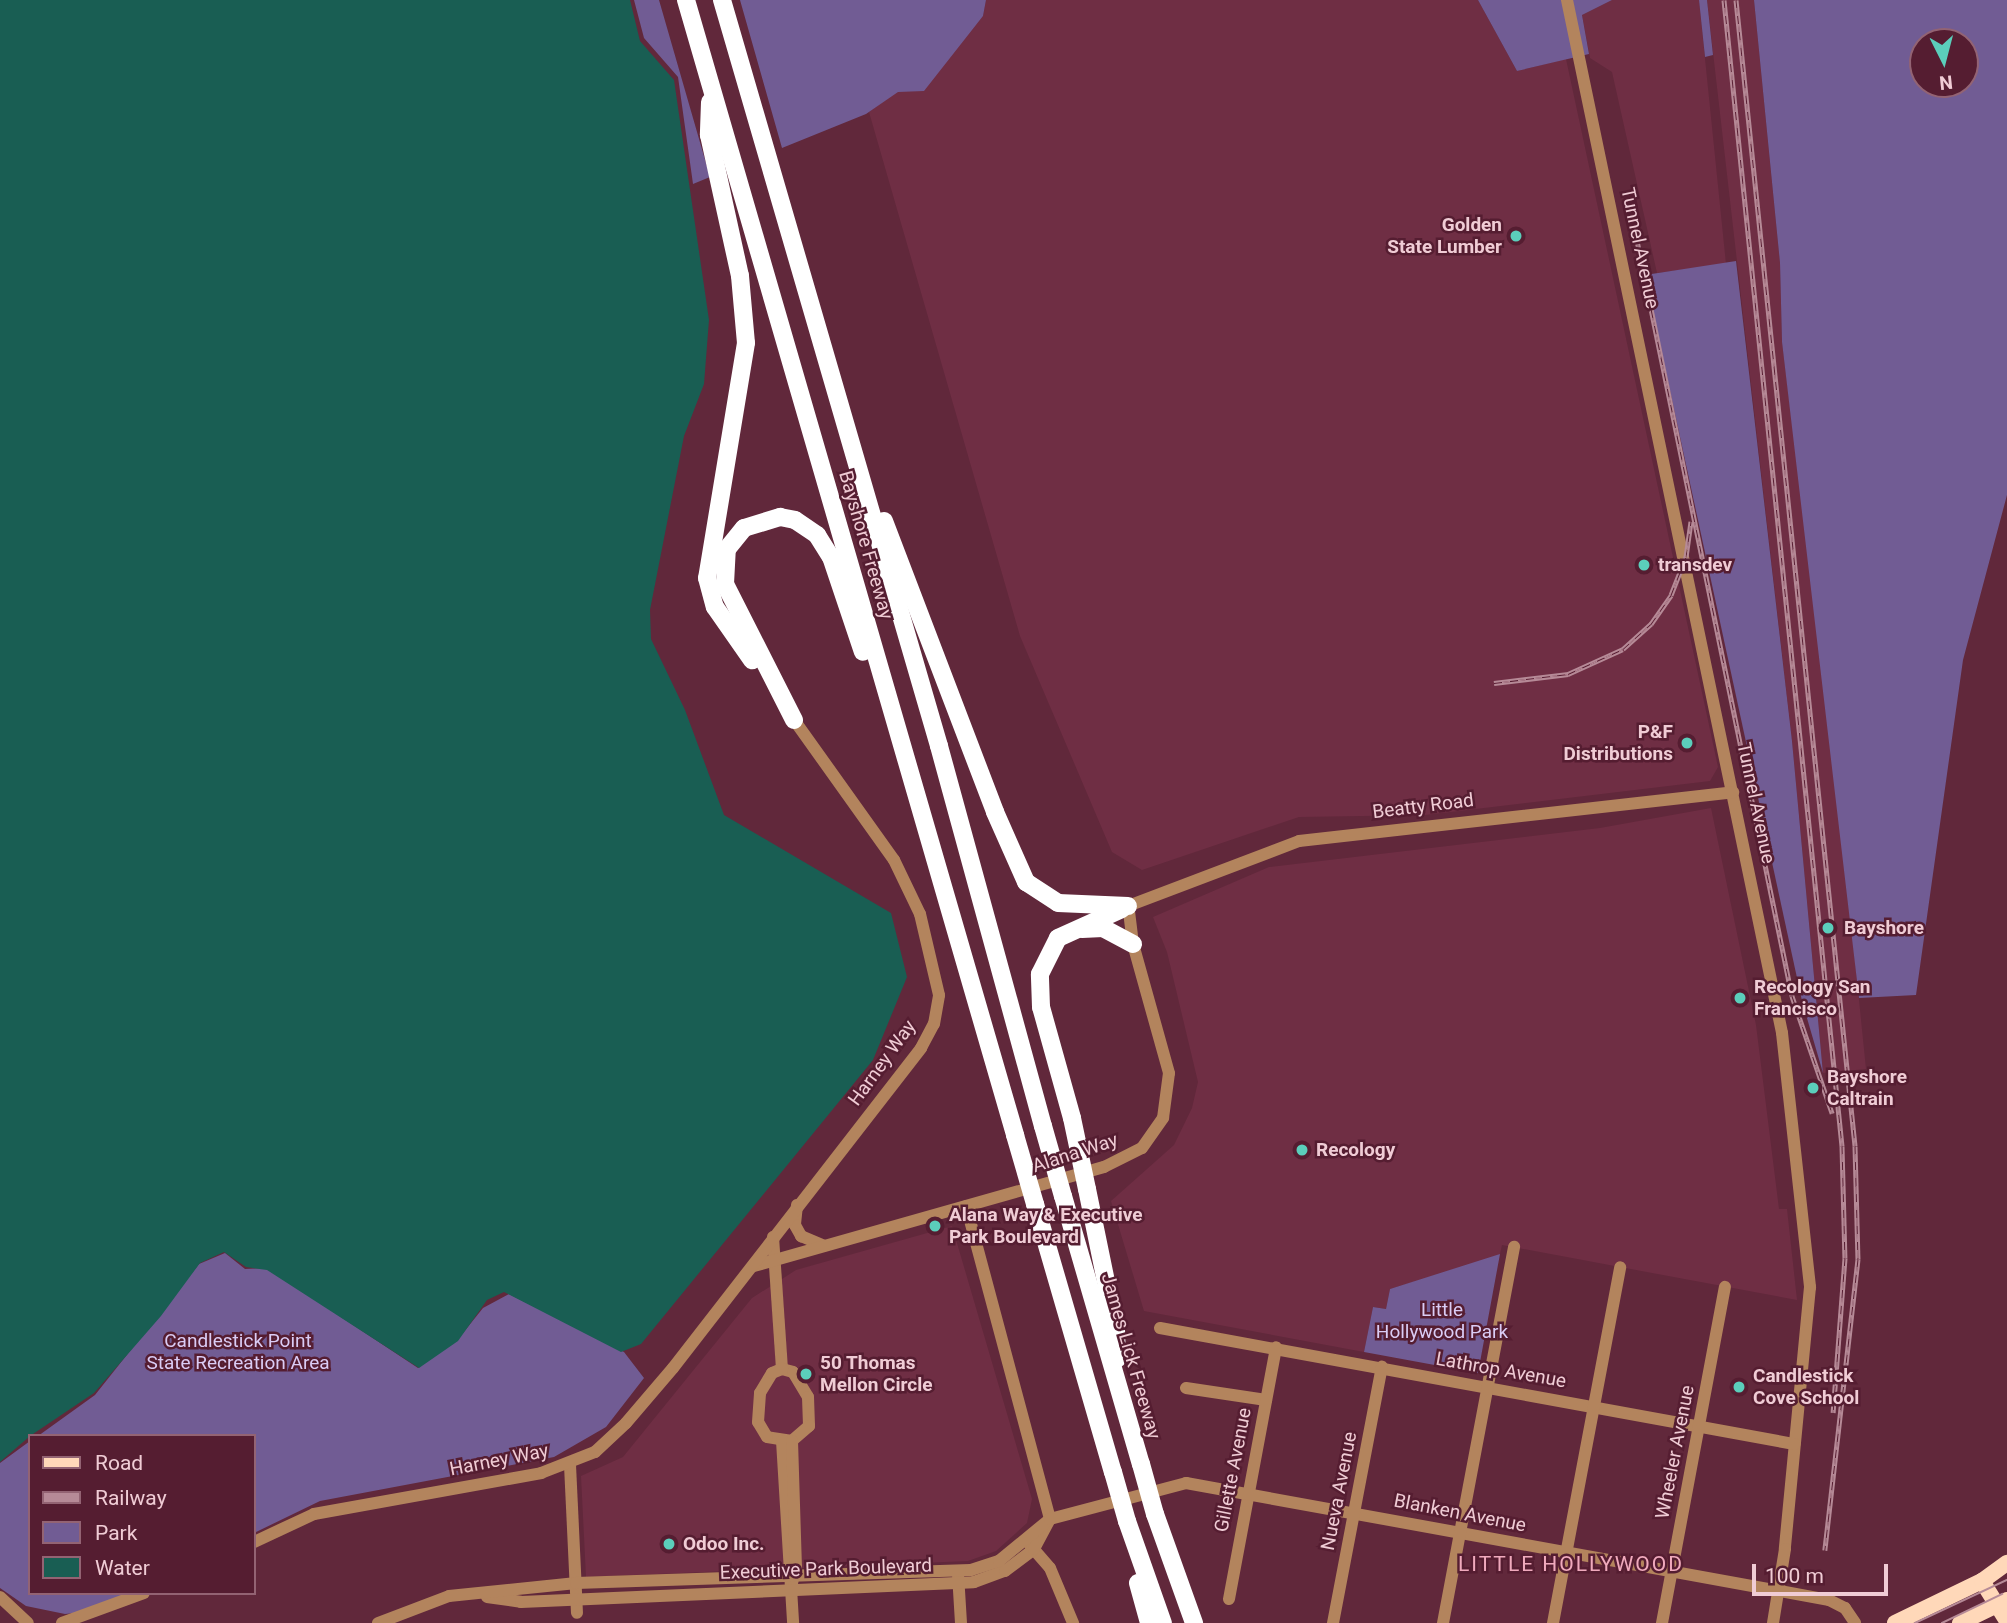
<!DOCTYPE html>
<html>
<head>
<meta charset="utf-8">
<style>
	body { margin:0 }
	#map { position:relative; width:2007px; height:1623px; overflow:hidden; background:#61283b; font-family:Roboto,sans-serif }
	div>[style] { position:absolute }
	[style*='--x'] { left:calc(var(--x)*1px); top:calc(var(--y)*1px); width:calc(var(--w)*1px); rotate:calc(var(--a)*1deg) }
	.built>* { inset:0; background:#6f2e44 }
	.green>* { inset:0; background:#715c94 }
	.water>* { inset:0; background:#195e53 }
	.minor>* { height:12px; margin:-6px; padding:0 6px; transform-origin:6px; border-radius:6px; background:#b3845d }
	.major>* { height:16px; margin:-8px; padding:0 8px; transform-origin:8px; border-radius:8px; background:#ffd8b9 }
	.highway>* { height:18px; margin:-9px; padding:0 9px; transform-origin:9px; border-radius:9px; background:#fff }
	.tram>* { height:2px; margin:-1px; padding:0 1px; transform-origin:1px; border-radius:1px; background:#b68a97 }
	.rail>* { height:5px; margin-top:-2.5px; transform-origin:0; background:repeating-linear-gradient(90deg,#551d31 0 8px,#b68a97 0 16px); box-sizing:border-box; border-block:2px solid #b68a97 }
	.highway-bridge>* { height:18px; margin:-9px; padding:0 9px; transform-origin:9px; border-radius:9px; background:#fff }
	.dots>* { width:19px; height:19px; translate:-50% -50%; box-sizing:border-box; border:4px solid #551d31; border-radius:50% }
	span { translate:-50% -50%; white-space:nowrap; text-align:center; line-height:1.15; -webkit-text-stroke:5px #551d31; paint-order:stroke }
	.poi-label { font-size:19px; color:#f0ccd5; font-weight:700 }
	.right { translate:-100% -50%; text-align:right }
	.left { translate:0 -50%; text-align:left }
	.street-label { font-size:19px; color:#f0ccd5 }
	.park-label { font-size:19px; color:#daccf5 }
	.neighbourhood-label { font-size:21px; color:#f0aabd; letter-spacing:2px }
	.legend { position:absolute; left:28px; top:1434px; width:228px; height:161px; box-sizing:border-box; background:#551d31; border:2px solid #936373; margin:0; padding:9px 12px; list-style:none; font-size:21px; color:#f0ccd5 }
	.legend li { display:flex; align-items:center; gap:14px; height:35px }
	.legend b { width:35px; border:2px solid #936373 }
	.north { position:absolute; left:1909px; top:28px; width:70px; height:70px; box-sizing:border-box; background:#551d31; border:2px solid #936373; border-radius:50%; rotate:174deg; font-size:19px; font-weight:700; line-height:28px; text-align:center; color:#f0ccd5 }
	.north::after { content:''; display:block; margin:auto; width:24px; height:32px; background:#5bcebb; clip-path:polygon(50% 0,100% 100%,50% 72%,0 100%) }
	.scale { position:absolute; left:1752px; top:1564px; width:136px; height:32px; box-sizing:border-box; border:4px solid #f0ccd5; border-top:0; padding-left:9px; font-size:21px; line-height:24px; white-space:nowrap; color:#f0ccd5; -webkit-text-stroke:5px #551d31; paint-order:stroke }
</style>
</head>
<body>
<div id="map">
	<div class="built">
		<i style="clip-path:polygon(986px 0,1478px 0,1517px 71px,1566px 59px,1718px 767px,1710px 781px,1425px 815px,1299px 817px,1142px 870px,1112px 852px,1020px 636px,869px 112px,959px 43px,983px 16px)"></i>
		<i style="clip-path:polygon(1612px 0,1699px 0,1726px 264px,1657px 273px,1612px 72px,1590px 58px,1582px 15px)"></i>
		<i style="clip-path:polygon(1707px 0,1754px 0,1780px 263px,1782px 342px,1837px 783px,1866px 1069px,1823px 1073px,1792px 741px)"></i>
		<i style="clip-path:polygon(1711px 808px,1756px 1025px,1779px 1209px,1787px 1209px,1797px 1300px,1502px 1245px,1500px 1254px,1485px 1261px,1390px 1289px,1386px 1309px,1373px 1307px,1364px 1352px,1144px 1311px,1111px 1201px,1174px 1145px,1192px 1108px,1198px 1082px,1167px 952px,1153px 917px,1269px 867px,1600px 828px)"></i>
		<i style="clip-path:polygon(952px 1226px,1032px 1499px,1027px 1523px,996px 1551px,968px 1561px,586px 1577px,581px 1476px,623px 1457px,752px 1298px,796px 1270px)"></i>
	</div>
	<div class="green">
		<i style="clip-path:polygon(634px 0,659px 0,710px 177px,693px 184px,678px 77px,644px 38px)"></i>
		<i style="clip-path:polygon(740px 0,986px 0,983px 16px,924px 91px,898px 92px,866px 114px,782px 148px)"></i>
		<i style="clip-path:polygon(1478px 0,1612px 0,1582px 15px,1589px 54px,1517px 71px)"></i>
		<i style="clip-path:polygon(1699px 0,1707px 0,1713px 55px,1705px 57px)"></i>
		<i style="clip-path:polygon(evenodd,1754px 0,2007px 0,2007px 495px,1963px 660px,1916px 995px,1859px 998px,1782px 342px,1780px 263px,1754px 0,1923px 42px,1965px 42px,1965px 84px,1923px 84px,1923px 42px)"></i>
		<i style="clip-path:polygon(1736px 261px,1792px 741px,1823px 1073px,1802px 1001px,1645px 275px)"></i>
		<i style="clip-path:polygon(225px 1253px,245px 1269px,267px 1268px,418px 1368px,463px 1333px,483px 1308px,509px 1294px,624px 1352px,644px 1378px,606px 1427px,554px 1457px,320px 1501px,254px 1533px,254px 1436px,38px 1436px,95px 1395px,199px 1264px)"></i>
		<i style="clip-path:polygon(1500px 1254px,1478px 1373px,1364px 1352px,1373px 1307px,1386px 1309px,1390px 1289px)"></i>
		<i style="clip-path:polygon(30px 1441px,30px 1593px,129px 1593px,85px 1612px,65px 1614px,26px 1606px,0 1588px,0 1463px)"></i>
	</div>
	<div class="water">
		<i style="clip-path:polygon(0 0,630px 0,640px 41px,674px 80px,709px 320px,704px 384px,684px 436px,650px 610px,651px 639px,685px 710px,724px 815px,891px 913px,907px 977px,873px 1060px,641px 1344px,621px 1352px,504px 1292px,487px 1300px,458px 1341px,419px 1368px,267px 1270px,246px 1267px,224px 1252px,200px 1263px,161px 1316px,94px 1393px,30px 1436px,0 1462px)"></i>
	</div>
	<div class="minor">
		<i style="--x:1567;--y:0;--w:1055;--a:78.24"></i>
		<i style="--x:1782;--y:1033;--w:256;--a:83.7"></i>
		<i style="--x:1810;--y:1287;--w:263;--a:95.5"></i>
		<i style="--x:1785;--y:1549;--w:75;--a:99.2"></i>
		<i style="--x:797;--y:1205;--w:20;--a:96"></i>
		<i style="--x:795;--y:1225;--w:13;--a:61"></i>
		<i style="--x:801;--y:1236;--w:25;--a:23"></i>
		<i style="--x:773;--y:1237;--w:132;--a:86.1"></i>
		<i style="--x:754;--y:1266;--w:364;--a:-15.8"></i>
		<i style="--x:1104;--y:1167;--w:42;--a:-26.6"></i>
		<i style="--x:1142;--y:1148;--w:37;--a:-55"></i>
		<i style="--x:1163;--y:1118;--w:45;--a:-82.4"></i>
		<i style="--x:1169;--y:1073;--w:134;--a:-105.6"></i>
		<i style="--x:1133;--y:944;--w:38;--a:-97"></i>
		<i style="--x:1128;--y:906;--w:183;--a:-20.8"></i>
		<i style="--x:1299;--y:841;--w:437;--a:-6.4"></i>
		<i style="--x:1160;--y:1328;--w:645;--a:10.37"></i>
		<i style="--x:782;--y:1369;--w:11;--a:15"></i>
		<i style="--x:793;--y:1372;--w:29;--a:59"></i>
		<i style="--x:808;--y:1397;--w:29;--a:88"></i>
		<i style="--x:809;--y:1426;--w:23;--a:139"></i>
		<i style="--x:792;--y:1441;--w:25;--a:-171"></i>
		<i style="--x:767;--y:1437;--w:17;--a:-121"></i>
		<i style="--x:758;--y:1422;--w:29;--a:-86"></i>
		<i style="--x:760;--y:1393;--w:23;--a:-59"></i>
		<i style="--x:772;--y:1373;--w:11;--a:-22"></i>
		<i style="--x:1186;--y:1388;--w:81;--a:8.5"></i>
		<i style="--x:782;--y:1441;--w:182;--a:86.5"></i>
		<i style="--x:792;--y:1441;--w:126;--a:88.2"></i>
		<i style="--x:796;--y:1567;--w:16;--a:104"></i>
		<i style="--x:570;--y:1465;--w:148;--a:87.3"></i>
		<i style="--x:254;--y:1542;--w:66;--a:-25"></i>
		<i style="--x:314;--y:1514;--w:231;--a:-10.2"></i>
		<i style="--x:541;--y:1473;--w:58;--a:-21.3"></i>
		<i style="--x:595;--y:1452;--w:42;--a:-43.1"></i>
		<i style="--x:626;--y:1423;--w:72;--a:-49.5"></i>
		<i style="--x:673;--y:1368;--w:405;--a:-52.2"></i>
		<i style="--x:921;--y:1048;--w:27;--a:-62"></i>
		<i style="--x:934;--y:1024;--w:29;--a:-80"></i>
		<i style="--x:939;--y:995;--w:83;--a:-103.2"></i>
		<i style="--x:920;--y:914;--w:60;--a:-115.7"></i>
		<i style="--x:894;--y:860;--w:172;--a:-125.5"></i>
		<i style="--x:1030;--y:1545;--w:30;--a:49"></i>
		<i style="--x:1050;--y:1568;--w:60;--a:67.3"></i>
		<i style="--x:958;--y:1574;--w:49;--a:86.5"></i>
		<i style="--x:0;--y:1597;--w:38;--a:43"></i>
		<i style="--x:487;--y:1597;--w:34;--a:8"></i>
		<i style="--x:521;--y:1602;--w:453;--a:-2.5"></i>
		<i style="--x:974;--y:1582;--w:33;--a:-20"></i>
		<i style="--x:1005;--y:1571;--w:36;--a:-37"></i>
		<i style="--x:1034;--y:1549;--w:34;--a:-62"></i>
		<i style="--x:1050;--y:1519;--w:324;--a:-105"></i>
		<i style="--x:1229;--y:1599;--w:256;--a:-79.4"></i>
		<i style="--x:62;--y:1623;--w:87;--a:-20.1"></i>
		<i style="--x:378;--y:1623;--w:76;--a:-20.8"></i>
		<i style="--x:449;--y:1596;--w:128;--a:-5.8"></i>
		<i style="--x:576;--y:1583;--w:395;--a:-1.9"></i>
		<i style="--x:971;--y:1570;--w:29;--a:-18"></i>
		<i style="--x:999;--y:1561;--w:66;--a:-39.5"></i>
		<i style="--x:1050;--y:1519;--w:141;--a:-14.8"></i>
		<i style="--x:1186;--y:1483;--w:654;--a:10.31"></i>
		<i style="--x:1829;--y:1600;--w:18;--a:27"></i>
		<i style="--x:1845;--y:1608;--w:18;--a:56"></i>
		<i style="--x:1333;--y:1623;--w:261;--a:-79.2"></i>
		<i style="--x:1443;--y:1623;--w:383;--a:-79.3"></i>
		<i style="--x:1553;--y:1623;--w:362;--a:-79.3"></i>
		<i style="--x:1662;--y:1623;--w:342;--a:-79.4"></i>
	</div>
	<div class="major">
		<i style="--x:1982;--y:1581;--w:44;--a:58.1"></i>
		<i style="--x:1895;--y:1623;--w:97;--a:-25.8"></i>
		<i style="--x:1982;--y:1581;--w:31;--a:-36"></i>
		<i style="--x:1960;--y:1623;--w:52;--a:-26.1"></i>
	</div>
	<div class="highway">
		<i style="--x:686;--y:0;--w:1182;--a:73.83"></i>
		<i style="--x:722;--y:0;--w:777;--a:73.78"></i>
		<i style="--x:939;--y:746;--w:394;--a:74.7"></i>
		<i style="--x:710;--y:102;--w:33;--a:92"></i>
		<i style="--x:709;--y:135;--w:144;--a:77.6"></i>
		<i style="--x:740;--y:276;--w:67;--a:84.9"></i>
		<i style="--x:746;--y:343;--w:238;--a:99.4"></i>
		<i style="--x:707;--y:578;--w:30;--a:75"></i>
		<i style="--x:715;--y:607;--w:65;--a:55.1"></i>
		<i style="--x:884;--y:521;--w:311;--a:69.1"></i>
		<i style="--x:995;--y:812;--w:77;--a:66.1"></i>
		<i style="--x:1026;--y:882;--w:38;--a:33"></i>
		<i style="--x:1058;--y:903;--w:70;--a:2.5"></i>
		<i style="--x:794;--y:720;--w:153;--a:-116.9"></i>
		<i style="--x:725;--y:584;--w:35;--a:-87"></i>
		<i style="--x:727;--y:549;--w:27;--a:-51"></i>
		<i style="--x:744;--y:528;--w:38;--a:-17"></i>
		<i style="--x:780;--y:517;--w:15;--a:11"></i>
		<i style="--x:795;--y:520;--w:27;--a:34"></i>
		<i style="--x:817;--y:535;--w:26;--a:58"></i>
		<i style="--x:831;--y:557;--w:100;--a:71.4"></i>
		<i style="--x:1082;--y:929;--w:21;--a:-3"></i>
		<i style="--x:1103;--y:928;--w:34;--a:28"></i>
		<i style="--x:1072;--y:1118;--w:115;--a:-105.6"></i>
		<i style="--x:1041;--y:1007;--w:33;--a:-92"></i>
		<i style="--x:1040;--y:974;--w:40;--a:-63.4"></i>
		<i style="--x:1058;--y:938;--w:70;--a:-24.4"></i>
		<i style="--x:1087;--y:1189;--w:144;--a:78.4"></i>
		<i style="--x:1116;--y:1330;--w:29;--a:88"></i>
		<i style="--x:1063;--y:1196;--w:279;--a:73.8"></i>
		<i style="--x:1035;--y:1204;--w:279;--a:73.8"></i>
		<i style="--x:1155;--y:1514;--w:116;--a:70.3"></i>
		<i style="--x:1127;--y:1521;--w:108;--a:70.6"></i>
		<i style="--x:1138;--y:1583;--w:41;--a:74.6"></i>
	</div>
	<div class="tram">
		<i style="--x:1915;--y:1623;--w:102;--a:-25.1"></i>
		<i style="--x:1942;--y:1623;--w:67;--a:-25.8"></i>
	</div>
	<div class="rail">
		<i style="--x:1724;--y:0;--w:1152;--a:84.12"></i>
		<i style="--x:1842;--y:1146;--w:112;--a:88.5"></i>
		<i style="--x:1845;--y:1258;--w:155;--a:94.4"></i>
		<i style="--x:1736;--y:0;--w:1152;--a:84.07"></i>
		<i style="--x:1855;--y:1146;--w:113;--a:88.5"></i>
		<i style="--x:1858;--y:1259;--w:293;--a:96.5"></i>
		<i style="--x:1632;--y:216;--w:796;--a:78.41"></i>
		<i style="--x:1792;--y:996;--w:124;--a:71.1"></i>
		<i style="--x:1494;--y:683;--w:75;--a:-6.9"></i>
		<i style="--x:1568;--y:674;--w:60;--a:-24.4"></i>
		<i style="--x:1623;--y:649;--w:38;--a:-42"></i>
		<i style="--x:1651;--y:624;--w:35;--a:-55"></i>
		<i style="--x:1671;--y:595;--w:41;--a:-68.5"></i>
		<i style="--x:1686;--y:557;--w:36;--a:-82"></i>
	</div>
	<div class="highway-bridge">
		<i style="--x:1072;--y:1118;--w:73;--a:78.1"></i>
		<i style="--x:1043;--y:1126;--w:73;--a:74.1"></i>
		<i style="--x:1015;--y:1135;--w:72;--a:73.8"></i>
		<i style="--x:1141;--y:1464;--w:52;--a:74.4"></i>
		<i style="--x:1113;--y:1472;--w:51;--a:74.1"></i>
	</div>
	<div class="dots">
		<i style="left:1516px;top:236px;background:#5bcebb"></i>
		<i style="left:1644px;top:565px;background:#5bcebb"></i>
		<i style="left:1687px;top:743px;background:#5bcebb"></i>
		<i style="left:1828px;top:928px;background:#5bcebb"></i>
		<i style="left:1740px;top:998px;background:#5bcebb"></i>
		<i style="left:1813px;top:1088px;background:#5bcebb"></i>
		<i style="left:1302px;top:1150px;background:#5bcebb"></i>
		<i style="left:935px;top:1226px;background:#5bcebb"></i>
		<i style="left:806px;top:1374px;background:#5bcebb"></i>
		<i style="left:1739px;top:1387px;background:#5bcebb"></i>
		<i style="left:669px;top:1544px;background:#5bcebb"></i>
	</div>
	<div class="poi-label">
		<span class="right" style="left:1502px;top:236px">Golden<br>State Lumber</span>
		<span class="left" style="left:1658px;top:565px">transdev</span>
		<span class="right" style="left:1673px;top:743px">P&amp;F<br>Distributions</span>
		<span class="left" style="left:1844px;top:928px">Bayshore</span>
		<span class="left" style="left:1754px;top:998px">Recology San<br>Francisco</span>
		<span class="left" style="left:1827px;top:1088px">Bayshore<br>Caltrain</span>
		<span class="left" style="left:1316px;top:1150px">Recology</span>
		<span class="left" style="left:949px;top:1226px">Alana Way &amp; Executive<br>Park Boulevard</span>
		<span class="left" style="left:820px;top:1374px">50 Thomas<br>Mellon Circle</span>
		<span class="left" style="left:1753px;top:1387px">Candlestick<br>Cove School</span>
		<span class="left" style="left:683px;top:1544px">Odoo Inc.</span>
	</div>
	<div class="street-label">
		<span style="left:1640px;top:248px;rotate:78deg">Tunnel Avenue</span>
		<span style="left:866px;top:545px;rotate:74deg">Bayshore Freeway</span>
		<span style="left:1756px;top:803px;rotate:78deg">Tunnel Avenue</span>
		<span style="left:1423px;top:806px;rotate:-7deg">Beatty Road</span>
		<span style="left:882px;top:1063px;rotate:-54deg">Harney Way</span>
		<span style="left:1075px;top:1153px;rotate:-18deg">Alana Way</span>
		<span style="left:1131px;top:1356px;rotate:74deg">James Lick Freeway</span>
		<span style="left:1501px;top:1370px;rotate:10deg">Lathrop Avenue</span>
		<span style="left:1675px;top:1452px;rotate:-79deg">Wheeler Avenue</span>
		<span style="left:499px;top:1460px;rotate:-11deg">Harney Way</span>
		<span style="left:1233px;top:1470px;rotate:-79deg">Gillette Avenue</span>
		<span style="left:1339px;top:1491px;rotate:-79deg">Nueva Avenue</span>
		<span style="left:1460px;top:1513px;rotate:11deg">Blanken Avenue</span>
		<span style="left:826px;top:1569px;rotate:-2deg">Executive Park Boulevard</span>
	</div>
	<div class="park-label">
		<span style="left:1442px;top:1321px">Little<br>Hollywood Park</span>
		<span style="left:238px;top:1352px">Candlestick Point<br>State Recreation Area</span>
	</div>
	<div class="neighbourhood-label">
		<span style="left:1571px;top:1564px">LITTLE HOLLYWOOD</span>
	</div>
	<ul class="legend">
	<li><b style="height:9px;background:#ffd8b9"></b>Road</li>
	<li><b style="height:9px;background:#b68a97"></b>Railway</li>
	<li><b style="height:19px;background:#715c94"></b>Park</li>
	<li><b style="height:19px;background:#195e53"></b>Water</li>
	</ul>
	<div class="north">N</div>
	<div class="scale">100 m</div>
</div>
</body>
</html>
